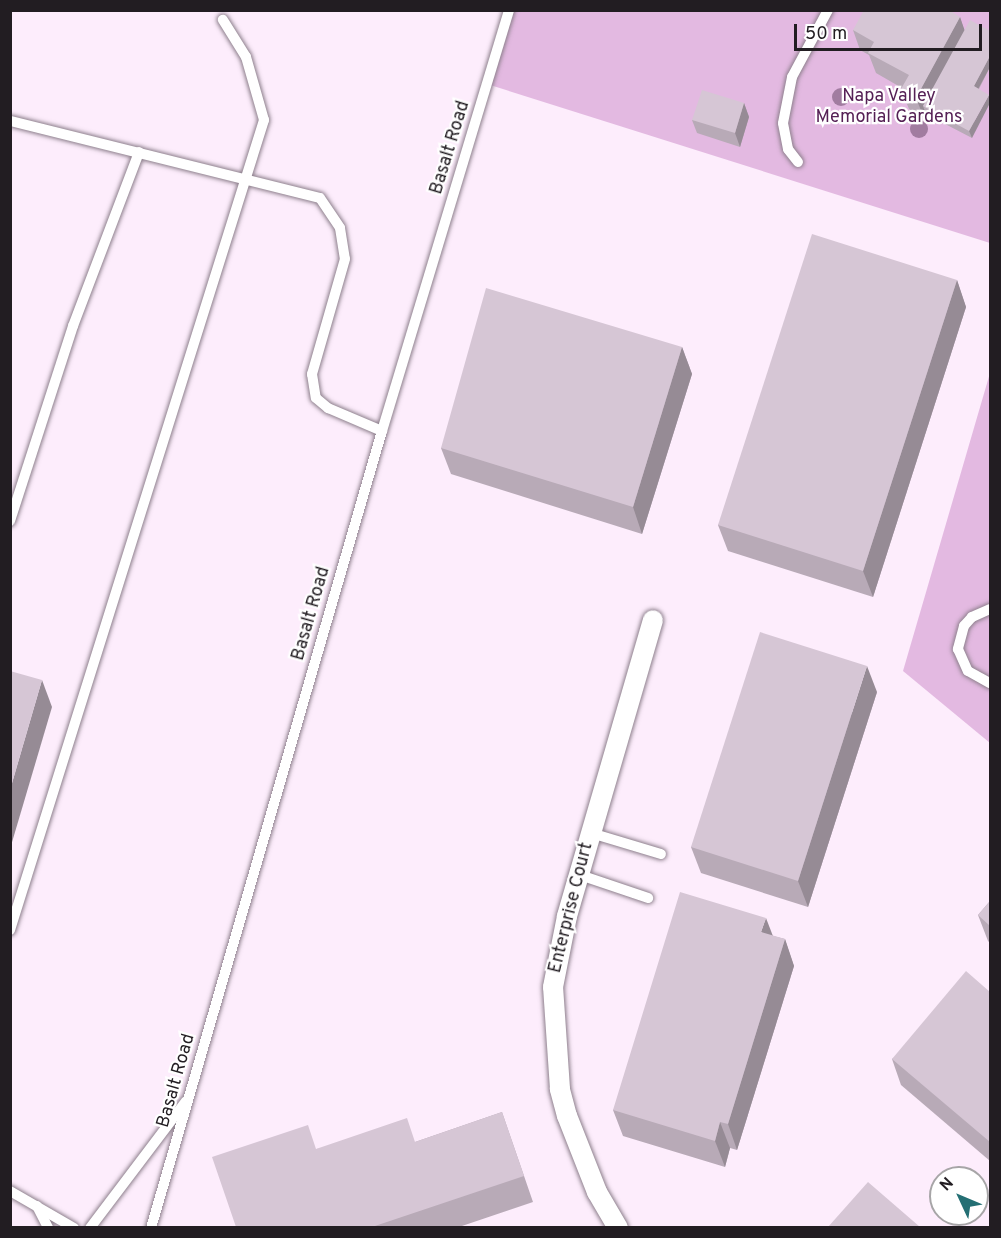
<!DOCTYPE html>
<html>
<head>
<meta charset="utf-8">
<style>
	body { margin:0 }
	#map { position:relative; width:1001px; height:1238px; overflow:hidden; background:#fdedfc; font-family:Overpass,sans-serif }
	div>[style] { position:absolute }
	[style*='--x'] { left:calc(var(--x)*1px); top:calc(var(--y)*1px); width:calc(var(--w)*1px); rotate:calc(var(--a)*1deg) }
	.green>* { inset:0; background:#e3b9e1 }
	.roads { filter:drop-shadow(0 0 2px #8e808d) drop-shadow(0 0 2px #8e808d) }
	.lane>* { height:10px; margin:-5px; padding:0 5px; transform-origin:5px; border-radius:5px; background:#fff }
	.street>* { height:20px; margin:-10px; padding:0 10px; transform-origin:10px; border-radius:10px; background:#fff }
	.trees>* { width:18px; height:18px; margin:-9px; border-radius:50%; background:#a17ca0 }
	.wall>* { inset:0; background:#b8aab7 }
	.shaded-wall>* { inset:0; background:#968b95 }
	.building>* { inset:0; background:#d6c6d5 }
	span { translate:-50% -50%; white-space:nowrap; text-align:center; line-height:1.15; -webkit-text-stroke:4.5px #fff; paint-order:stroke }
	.park-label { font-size:18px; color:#552055 }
	.street-label { font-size:18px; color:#221d22 }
	.frame { position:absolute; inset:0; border:12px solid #221d22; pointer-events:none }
	.north { position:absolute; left:929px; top:1166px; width:60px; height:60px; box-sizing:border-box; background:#fff; border:2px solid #a7a5a7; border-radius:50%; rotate:314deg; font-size:16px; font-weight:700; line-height:24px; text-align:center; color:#221d22 }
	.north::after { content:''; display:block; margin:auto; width:21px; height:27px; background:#246f74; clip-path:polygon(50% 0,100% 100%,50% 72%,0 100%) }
	.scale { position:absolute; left:794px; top:24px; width:188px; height:27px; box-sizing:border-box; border:3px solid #221d22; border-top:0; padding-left:8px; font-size:18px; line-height:21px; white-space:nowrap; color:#221d22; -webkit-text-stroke:4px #fff; paint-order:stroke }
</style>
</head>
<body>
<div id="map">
	<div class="green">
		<i style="clip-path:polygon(509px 11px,990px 11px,990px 243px,487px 84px)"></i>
		<i style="clip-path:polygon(990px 373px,990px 743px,903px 671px)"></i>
	</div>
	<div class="roads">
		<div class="lane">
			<i style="--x:11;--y:121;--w:318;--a:14"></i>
			<i style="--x:320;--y:198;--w:36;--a:56"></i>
			<i style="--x:340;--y:228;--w:31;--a:81"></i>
			<i style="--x:345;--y:259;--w:120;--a:106"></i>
			<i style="--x:312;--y:374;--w:24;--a:81"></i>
			<i style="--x:316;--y:398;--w:16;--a:40"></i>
			<i style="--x:328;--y:408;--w:59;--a:23.1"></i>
			<i style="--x:798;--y:162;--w:16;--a:-128"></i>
			<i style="--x:788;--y:149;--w:26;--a:-101"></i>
			<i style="--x:783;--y:123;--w:47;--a:-78.9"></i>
			<i style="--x:792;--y:77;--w:76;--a:-61.8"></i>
			<i style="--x:10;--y:521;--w:205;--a:-72.1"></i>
			<i style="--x:73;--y:326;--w:186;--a:-69.2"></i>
			<i style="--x:990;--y:609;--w:20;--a:156"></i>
			<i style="--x:972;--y:617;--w:12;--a:132"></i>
			<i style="--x:964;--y:626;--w:24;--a:105"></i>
			<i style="--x:958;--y:649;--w:24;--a:66"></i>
			<i style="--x:968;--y:671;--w:25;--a:29"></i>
			<i style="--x:591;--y:833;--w:73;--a:16.7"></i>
			<i style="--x:580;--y:875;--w:72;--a:18.7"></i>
			<i style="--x:10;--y:930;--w:849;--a:-72.59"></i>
			<i style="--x:264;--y:120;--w:66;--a:-105.9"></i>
			<i style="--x:246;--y:57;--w:44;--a:-121.9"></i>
			<i style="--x:10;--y:1191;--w:74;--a:30"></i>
			<i style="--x:37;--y:1206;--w:25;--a:63"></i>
			<i style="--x:90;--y:1228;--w:159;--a:-52.9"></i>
			<i style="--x:151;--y:1228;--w:830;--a:-73.84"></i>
			<i style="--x:382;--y:431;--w:440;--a:-73.2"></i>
		</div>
		<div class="street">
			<i style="--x:618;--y:1228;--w:42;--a:-120.3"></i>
			<i style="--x:597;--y:1192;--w:82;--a:-111.5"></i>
			<i style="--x:567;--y:1116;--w:28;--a:-105"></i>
			<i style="--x:560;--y:1089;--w:102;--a:-93.9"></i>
			<i style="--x:553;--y:987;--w:72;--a:-78.8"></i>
			<i style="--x:567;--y:916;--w:308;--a:-73.8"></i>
		</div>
	</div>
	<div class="trees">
		<i style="left:841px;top:97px"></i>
		<i style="left:919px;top:129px"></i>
	</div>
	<div class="wall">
		<i style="clip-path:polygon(960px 17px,964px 30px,990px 31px,990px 67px,979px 89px,972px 138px,926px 114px,924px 118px,909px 109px,901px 89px,902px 88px,876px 73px,869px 55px,860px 50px,853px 30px)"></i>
		<i style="clip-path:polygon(744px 103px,749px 117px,740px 147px,697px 133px,692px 120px)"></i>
		<i style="clip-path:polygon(957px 280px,966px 307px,873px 597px,728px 551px,718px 525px)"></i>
		<i style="clip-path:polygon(682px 347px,692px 374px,642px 534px,451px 474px,441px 448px)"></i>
		<i style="clip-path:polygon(877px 692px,808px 907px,701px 873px,691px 847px)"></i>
		<i style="clip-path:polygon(990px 901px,990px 943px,988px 941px,978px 915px)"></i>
		<i style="clip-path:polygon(773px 936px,785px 939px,794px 966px,737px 1150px,730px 1148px,725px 1167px,623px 1136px,613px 1110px)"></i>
		<i style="clip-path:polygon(990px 992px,990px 1161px,901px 1085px,892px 1059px)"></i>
		<i style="clip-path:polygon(502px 1112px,533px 1202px,459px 1227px,236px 1227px,316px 1149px,415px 1142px)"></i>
	</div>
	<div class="shaded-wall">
		<i style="clip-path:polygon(960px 17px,967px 37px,923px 106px,926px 114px,924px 118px,916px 98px)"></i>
		<i style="clip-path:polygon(990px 56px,990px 67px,976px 93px,974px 86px)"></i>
		<i style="clip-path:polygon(989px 95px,990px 99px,990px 103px,972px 138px,969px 131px)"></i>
		<i style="clip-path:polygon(744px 103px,749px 117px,740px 147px,735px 133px)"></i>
		<i style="clip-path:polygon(957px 280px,966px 307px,873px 597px,863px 571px)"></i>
		<i style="clip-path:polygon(682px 347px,692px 374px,642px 534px,633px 507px)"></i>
		<i style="clip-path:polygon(867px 666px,877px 692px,808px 907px,798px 881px)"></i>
		<i style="clip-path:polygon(42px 680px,52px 707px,10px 849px,10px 790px)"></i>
		<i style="clip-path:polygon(766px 918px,776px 944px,761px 932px)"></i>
		<i style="clip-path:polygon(785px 939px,794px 966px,737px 1150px,728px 1124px)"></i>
		<i style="clip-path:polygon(720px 1122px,730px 1148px,725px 1167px,715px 1141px)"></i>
	</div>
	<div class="building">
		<i style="clip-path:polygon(864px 10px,949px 10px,960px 17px,916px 98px,901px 89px,909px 75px,868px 53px,874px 42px,853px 30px)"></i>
		<i style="clip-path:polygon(970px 20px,990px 31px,990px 57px,990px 56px,974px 86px,989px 95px,969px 131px,923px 106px)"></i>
		<i style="clip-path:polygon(702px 90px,744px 103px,735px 133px,692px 120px)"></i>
		<i style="clip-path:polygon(812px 234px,957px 280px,863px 571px,718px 525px)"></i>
		<i style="clip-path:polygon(486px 288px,682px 347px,633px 507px,441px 448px)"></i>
		<i style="clip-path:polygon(760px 632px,867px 666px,798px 881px,691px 847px)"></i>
		<i style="clip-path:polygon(10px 671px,42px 680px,10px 790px)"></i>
		<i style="clip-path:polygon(680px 892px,766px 918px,761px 932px,785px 939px,728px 1124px,720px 1122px,715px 1141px,613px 1110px)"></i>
		<i style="clip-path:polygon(990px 901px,990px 926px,978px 915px)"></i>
		<i style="clip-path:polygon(966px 971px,990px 992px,990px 1142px,892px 1059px)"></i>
		<i style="clip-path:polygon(502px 1112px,524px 1176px,372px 1227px,236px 1227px,212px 1157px,308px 1125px,316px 1149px,407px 1118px,415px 1142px)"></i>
		<i style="clip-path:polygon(868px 1182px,920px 1227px,828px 1227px)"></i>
	</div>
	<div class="park-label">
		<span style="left:889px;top:108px">Napa Valley<br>Memorial Gardens</span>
	</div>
	<div class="street-label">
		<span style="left:451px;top:148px;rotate:-73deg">Basalt Road</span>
		<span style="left:312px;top:614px;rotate:-74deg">Basalt Road</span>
		<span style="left:572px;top:908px;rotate:-76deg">Enterprise Court</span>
		<span style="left:177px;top:1081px;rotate:-74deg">Basalt Road</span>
	</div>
	<div class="frame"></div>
	<div class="north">N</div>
	<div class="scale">50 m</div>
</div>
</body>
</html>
